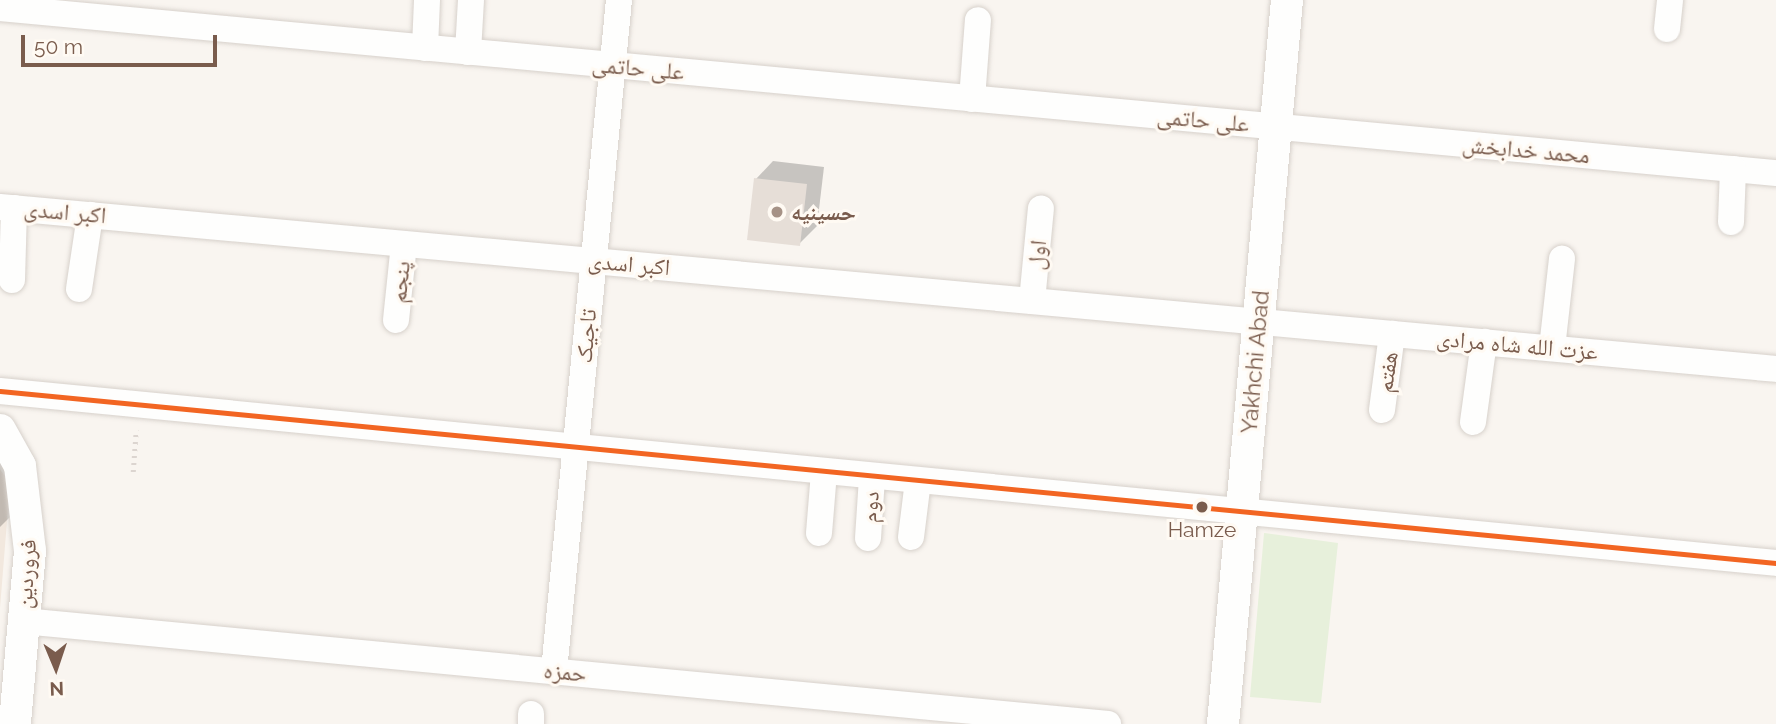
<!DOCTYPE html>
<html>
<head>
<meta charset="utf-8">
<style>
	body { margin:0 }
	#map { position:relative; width:1776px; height:724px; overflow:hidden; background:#f9f5f0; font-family:Raleway,"Noto Naskh Arabic",sans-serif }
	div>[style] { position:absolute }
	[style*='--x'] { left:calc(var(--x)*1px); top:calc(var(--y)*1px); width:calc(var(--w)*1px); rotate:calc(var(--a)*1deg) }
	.residential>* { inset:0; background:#f2e8de }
	.green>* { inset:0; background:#e7f0db }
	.shadow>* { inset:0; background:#0003 }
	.building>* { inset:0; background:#e6ded7 }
	.path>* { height:4.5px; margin-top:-2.25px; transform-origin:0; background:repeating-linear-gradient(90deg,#dcd5d0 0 2px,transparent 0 7px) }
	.roads { filter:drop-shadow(0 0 2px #d7d1cb) drop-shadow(0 0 2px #d7d1cb) }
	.minor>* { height:26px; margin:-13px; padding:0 13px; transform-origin:13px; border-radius:13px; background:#fefefd }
	.tertiary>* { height:32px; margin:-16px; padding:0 16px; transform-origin:16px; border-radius:16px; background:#fefefd }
	.bus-1>* { height:5px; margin:-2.5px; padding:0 2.5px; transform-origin:2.5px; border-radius:2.5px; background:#f26522 }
	.dots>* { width:19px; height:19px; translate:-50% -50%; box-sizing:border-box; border:4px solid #fffaf3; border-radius:50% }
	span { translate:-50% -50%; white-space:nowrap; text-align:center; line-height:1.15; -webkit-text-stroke:6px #fffaf3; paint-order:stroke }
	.bus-label { font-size:21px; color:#7a5c4d }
	.street-label { font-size:23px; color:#7a5c4d }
	.poi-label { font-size:23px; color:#7a5c4d; font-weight:700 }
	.left { translate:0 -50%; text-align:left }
	.north { position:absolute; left:21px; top:633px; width:70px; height:70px; -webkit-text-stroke:5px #fffaf3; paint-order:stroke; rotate:178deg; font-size:19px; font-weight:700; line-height:28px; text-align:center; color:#7a5c4d }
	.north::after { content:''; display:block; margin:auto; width:24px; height:32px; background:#7a5c4d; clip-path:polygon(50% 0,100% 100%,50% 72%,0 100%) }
	.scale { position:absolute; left:21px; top:35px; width:196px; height:32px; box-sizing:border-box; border:4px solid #7a5c4d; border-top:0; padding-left:9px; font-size:21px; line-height:24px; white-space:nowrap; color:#7a5c4d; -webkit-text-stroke:5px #fffaf3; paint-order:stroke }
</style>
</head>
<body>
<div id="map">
	<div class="residential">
		<i style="clip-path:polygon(0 469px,10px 484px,0 608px)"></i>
	</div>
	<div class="green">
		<i style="clip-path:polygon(1264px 533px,1338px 543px,1321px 703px,1250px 697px)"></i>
	</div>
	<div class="shadow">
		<i style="clip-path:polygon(773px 161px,824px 167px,817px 226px,799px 244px,756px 179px)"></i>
		<i style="clip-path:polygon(0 461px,12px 462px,20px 507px,0 527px)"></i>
	</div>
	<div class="building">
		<i style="clip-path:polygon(754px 178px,807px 184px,800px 246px,747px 240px)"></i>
	</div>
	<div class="path">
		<i style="--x:133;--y:472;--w:42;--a:-85.9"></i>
	</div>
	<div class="roads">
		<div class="minor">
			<i style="--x:0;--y:8;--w:1784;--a:5.31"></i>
			<i style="--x:1667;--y:29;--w:29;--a:-84"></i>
			<i style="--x:425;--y:48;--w:48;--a:-87.6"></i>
			<i style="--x:468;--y:52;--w:52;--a:-86.7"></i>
			<i style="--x:972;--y:99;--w:79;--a:-85.7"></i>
			<i style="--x:0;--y:207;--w:1783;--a:5.21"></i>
			<i style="--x:1731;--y:222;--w:53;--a:-87.8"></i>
			<i style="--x:12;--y:280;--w:72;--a:-88.4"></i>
			<i style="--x:79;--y:289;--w:75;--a:-81.5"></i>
			<i style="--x:1032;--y:301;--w:93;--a:-84.5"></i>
			<i style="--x:396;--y:320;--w:76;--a:-84"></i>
			<i style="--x:1552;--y:348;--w:90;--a:-83.6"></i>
			<i style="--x:0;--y:391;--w:1784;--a:5.53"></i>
			<i style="--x:1382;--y:410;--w:77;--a:-82.5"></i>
			<i style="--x:1473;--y:422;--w:81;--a:-82.2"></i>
			<i style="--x:819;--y:533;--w:61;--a:-85.3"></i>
			<i style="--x:911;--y:537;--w:56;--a:-82.9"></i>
			<i style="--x:868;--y:538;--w:61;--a:-86.2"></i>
			<i style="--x:23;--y:621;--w:1090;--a:5.42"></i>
			<i style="--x:554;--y:671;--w:674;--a:-84.47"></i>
			<i style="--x:531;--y:724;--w:10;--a:-90"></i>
		</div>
		<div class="tertiary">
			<i style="--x:0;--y:430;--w:41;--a:60.9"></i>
			<i style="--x:20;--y:466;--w:86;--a:83.3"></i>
			<i style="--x:30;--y:551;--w:174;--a:95"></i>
			<i style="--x:1223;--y:724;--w:727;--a:-84.95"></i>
		</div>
	</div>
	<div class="bus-1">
		<i style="--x:0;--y:391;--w:1784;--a:5.53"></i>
	</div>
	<div class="dots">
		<i style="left:777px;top:212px;background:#a69286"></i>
		<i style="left:1202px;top:507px;background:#7a5c4d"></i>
	</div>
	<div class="bus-label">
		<span style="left:1202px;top:530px">Hamze</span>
	</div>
	<div class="street-label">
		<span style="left:638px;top:68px;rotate:5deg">علی حاتمی</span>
		<span style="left:1203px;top:120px;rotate:5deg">علی حاتمی</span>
		<span style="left:1526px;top:150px;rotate:5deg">محمد خدابخش</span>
		<span style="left:65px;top:212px;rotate:5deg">اکبر اسدی</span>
		<span style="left:1037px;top:255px;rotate:-84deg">اول</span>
		<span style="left:629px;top:264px;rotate:5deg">اکبر اسدی</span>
		<span style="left:400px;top:282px;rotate:-84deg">پنجم</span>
		<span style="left:586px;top:336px;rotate:-85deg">تاجیک</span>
		<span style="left:1517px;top:345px;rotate:5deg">عزت الله شاه مرادی</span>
		<span style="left:1255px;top:362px;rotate:-85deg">Yakhchi Abad</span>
		<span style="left:1387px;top:372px;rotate:-82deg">هفتم</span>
		<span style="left:870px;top:507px;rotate:-86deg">دوم</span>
		<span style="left:26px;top:574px;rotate:-86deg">فروردین</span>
		<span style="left:565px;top:672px;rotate:5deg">حمزه</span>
	</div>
	<div class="poi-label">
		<span class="left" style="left:791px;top:212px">حسینیه</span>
	</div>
	<div class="north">N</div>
	<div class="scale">50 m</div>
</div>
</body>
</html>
